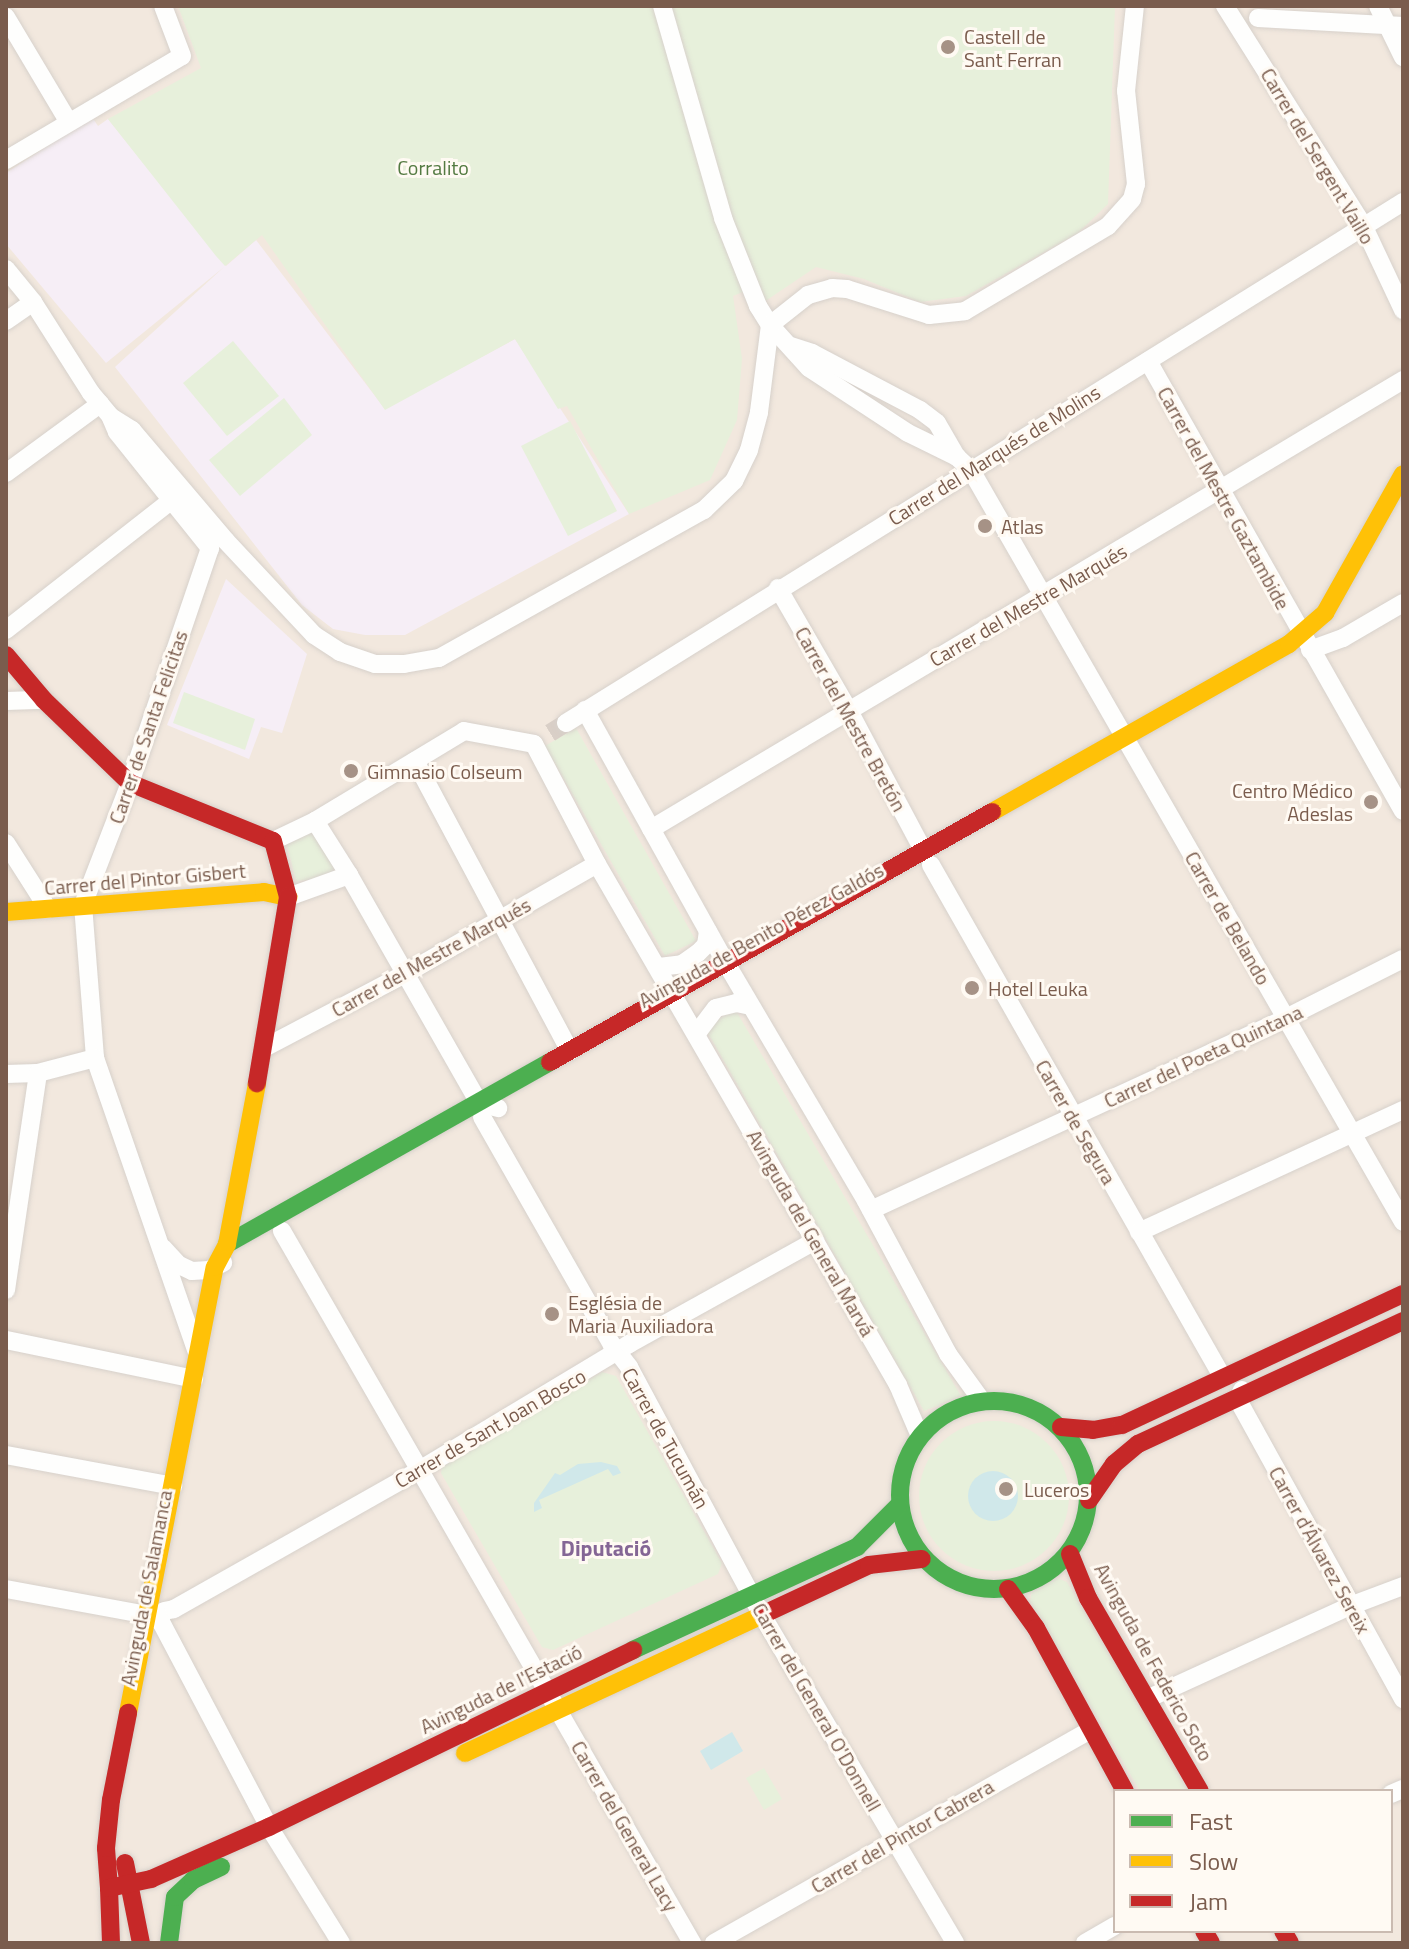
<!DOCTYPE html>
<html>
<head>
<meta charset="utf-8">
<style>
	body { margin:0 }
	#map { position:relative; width:1409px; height:1949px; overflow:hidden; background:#f9f5f0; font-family:"Titillium Web",sans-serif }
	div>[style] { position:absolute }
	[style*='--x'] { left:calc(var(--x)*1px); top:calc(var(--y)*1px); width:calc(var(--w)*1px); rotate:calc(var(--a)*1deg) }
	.residential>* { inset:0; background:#f2e8de }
	.education>* { inset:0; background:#f6eef6 }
	.green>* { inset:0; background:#e7f0db }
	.round { border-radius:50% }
	.water>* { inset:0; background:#d0e8ea }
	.street-tunnel>* { height:18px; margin-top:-9px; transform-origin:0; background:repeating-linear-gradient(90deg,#d9cfc7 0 18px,transparent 0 27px) }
	.roads { filter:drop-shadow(0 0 2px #d7d1cb) drop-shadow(0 0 2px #d7d1cb) }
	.street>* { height:18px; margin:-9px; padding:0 9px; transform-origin:9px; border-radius:9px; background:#fefefd }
	.fast>* { height:18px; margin:-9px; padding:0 9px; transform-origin:9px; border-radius:9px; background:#4caf50 }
	.fast>.ring { margin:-9px; padding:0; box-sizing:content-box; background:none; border:18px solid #4caf50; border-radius:50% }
	.slow>* { height:18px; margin:-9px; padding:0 9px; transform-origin:9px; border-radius:9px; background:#ffc107 }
	.jam>* { height:18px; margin:-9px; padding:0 9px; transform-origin:9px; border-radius:9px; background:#c62828 }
	.dots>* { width:22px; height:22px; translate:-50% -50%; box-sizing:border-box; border:4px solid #fffaf3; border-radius:50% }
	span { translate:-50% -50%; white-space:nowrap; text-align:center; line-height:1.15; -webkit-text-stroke:6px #fffaf3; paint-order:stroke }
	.poi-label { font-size:20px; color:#7a5c4d }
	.left { translate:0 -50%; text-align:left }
	.right { translate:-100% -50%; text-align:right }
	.street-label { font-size:20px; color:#7a5c4d }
	.park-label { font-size:20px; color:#537a41 }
	.neighbourhood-label { font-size:22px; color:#846695; font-weight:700 }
	.frame { position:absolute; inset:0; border:8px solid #7a5c4d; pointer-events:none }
	.legend { position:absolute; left:1113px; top:1789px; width:280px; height:144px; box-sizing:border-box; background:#fffaf3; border:2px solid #cabbb1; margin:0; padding:10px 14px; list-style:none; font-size:24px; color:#7a5c4d }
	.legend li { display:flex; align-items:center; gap:16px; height:40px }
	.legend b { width:40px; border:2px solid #cabbb1 }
</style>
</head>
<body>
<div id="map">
	<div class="residential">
		<i style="clip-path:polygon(evenodd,6px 6px,1403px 6px,1403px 1943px,6px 1943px,6px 6px,1115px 1791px,1391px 1791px,1391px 1931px,1115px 1931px,1115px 1791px)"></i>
	</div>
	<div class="education">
		<i style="clip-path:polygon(92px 117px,98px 126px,108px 119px,226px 266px,256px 240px,385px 409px,515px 339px,629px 514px,405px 635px,365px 635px,333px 629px,302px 605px,115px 367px,224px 267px,106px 363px,6px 244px,6px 173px)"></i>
		<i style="clip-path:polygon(226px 579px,307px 654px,282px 733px,261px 727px,249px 759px,167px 725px)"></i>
	</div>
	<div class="green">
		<i style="clip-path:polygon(178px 6px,1115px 6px,1108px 204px,1078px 233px,966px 296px,920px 302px,864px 279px,816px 267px,758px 306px,750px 289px,733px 296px,742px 359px,737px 420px,710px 480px,629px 514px,567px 406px,558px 409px,515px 339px,385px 410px,262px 235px,225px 266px,216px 256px,108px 119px,201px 68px)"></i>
		<i style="clip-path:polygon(233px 341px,279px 396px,227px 436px,183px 383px)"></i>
		<i style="clip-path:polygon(284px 398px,312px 435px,240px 496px,209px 460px)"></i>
		<i style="clip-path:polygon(570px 421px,617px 511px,568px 536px,521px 446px)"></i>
		<i style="clip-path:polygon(184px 692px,255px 719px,245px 750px,173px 723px)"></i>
		<i style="clip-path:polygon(576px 728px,696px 941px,665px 956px,545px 746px)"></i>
		<i style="clip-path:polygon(315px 829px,341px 870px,320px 879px,296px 881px,287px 845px)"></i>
		<i style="clip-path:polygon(735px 1009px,961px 1396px,924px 1411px,705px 1028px)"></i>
		<i style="clip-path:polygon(602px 1372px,616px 1376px,722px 1563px,718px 1574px,553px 1650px,542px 1647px,441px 1473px,443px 1462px)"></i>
		<i class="round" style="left:919px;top:1421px;width:150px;height:150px"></i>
		<i style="clip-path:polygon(1059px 1579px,1067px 1582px,1188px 1791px,1140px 1791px,1030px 1601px,1032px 1592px,1044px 1583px)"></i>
		<i style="clip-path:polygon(764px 1768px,782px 1799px,764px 1810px,746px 1778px)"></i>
	</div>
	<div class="water">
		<i style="clip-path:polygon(601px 1462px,617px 1466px,621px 1473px,613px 1476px,608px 1469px,539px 1500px,542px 1508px,534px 1512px,534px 1503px,555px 1473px,560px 1475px,578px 1464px)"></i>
		<i class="round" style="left:968px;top:1471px;width:50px;height:50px"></i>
		<i style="clip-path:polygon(732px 1732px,743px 1751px,711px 1770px,700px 1751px)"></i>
	</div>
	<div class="street-tunnel">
		<i style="--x:550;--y:733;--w:19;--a:-32"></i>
	</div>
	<div class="roads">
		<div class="street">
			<i style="--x:662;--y:6;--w:221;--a:73.9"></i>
			<i style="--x:723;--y:218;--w:95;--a:68.3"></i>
			<i style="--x:758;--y:306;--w:22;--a:58"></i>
			<i style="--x:770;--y:325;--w:58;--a:47.8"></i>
			<i style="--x:809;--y:368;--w:118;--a:33.3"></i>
			<i style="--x:908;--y:433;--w:55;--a:26.1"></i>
			<i style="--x:957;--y:457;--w:19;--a:43"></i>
			<i style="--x:971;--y:470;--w:867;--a:60.12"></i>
			<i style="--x:1225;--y:6;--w:261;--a:57.8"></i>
			<i style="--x:1364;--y:227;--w:92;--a:64.8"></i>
			<i style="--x:1378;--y:6;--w:57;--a:63.9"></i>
			<i style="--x:6;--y:17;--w:121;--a:59.2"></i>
			<i style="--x:1258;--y:18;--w:145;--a:3.2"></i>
			<i style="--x:6;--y:160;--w:204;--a:-30.6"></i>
			<i style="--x:182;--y:56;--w:53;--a:-110.8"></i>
			<i style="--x:6;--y:269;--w:43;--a:50.7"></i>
			<i style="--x:33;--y:302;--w:108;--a:57.5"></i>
			<i style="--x:91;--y:393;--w:31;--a:50"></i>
			<i style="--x:111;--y:417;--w:25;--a:32"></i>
			<i style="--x:132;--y:430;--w:145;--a:49.7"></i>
			<i style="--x:226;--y:541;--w:129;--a:46.9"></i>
			<i style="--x:314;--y:635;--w:31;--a:33"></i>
			<i style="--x:340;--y:652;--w:37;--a:19"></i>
			<i style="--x:375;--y:664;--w:29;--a:0"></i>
			<i style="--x:404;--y:664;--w:36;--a:-10"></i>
			<i style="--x:439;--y:658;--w:304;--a:-29.2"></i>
			<i style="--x:704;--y:510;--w:42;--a:-44"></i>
			<i style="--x:734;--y:481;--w:34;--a:-64"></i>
			<i style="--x:749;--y:450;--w:39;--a:-75"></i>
			<i style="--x:759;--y:412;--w:88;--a:-82.8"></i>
			<i style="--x:6;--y:321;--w:33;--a:-35"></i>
			<i style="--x:770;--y:325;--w:48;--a:-38.3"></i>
			<i style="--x:808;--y:295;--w:25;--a:-16"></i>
			<i style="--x:832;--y:288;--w:15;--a:4"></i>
			<i style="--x:847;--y:289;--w:86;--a:17.6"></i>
			<i style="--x:929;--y:315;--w:36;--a:-6"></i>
			<i style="--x:965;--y:311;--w:166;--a:-30.7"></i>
			<i style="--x:1108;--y:226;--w:36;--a:-48"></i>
			<i style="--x:1132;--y:199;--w:16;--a:-75"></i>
			<i style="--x:1136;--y:184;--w:94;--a:-96.1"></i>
			<i style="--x:1126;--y:91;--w:85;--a:-84"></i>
			<i style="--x:791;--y:346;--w:22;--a:18"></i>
			<i style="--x:812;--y:353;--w:122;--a:27.8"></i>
			<i style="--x:920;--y:410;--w:21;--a:37"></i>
			<i style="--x:937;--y:423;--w:39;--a:60"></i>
			<i style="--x:1148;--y:361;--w:517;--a:60.46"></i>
			<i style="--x:111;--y:418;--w:15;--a:67"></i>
			<i style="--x:117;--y:432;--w:149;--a:51.3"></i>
			<i style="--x:210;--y:548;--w:248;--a:108.8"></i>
			<i style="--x:130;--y:783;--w:131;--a:111.1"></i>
			<i style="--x:83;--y:905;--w:153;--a:85.5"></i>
			<i style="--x:95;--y:1058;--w:309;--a:70.9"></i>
			<i style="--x:6;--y:473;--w:117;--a:-36.3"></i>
			<i style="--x:778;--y:588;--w:140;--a:60"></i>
			<i style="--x:848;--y:709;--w:160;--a:62"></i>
			<i style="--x:6;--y:630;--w:211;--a:-38.1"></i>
			<i style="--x:1310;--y:650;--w:35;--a:-20"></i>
			<i style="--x:1343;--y:638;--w:69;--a:-30.3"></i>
			<i style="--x:6;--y:701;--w:38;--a:-2"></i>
			<i style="--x:585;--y:710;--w:290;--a:60.9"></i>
			<i style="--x:726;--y:963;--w:276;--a:59.5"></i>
			<i style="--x:866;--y:1201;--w:174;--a:61.8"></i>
			<i style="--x:948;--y:1354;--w:58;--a:54.1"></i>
			<i style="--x:566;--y:723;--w:986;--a:-31.9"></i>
			<i style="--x:534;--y:744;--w:136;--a:62.3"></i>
			<i style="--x:597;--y:864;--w:602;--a:59.98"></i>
			<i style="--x:898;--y:1385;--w:56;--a:66.7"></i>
			<i style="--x:415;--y:761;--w:329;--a:61.9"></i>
			<i style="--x:315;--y:821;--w:64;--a:57.8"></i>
			<i style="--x:349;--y:875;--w:262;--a:60.3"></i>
			<i style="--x:479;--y:1103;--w:20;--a:15"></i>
			<i style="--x:651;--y:829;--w:876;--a:-30.84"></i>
			<i style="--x:273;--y:841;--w:47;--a:-25.5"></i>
			<i style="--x:315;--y:821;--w:174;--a:-31.1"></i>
			<i style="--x:464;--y:731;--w:71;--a:10.5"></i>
			<i style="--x:6;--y:843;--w:78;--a:57.5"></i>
			<i style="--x:931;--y:865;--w:590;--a:60.35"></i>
			<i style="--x:288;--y:897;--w:65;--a:-19.8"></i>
			<i style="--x:659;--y:967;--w:23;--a:-7"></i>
			<i style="--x:682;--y:964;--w:19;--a:-35"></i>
			<i style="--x:698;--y:953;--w:11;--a:-45"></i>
			<i style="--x:706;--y:945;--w:14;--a:-82"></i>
			<i style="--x:697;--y:1033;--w:31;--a:-53"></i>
			<i style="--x:716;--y:1008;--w:21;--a:-14"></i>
			<i style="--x:736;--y:1003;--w:15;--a:11"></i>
			<i style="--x:264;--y:1048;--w:159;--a:-27.7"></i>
			<i style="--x:405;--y:974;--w:221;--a:-29.8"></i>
			<i style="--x:6;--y:1074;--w:32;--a:-2"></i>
			<i style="--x:38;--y:1073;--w:59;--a:-14.7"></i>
			<i style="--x:482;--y:1117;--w:262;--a:60.3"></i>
			<i style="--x:612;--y:1345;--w:28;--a:52"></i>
			<i style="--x:629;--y:1367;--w:281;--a:61.8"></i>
			<i style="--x:762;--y:1615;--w:381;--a:59.5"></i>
			<i style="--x:871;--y:1210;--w:457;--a:-24.8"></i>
			<i style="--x:1286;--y:1018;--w:131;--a:-26.8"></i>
			<i style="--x:282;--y:1231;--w:822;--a:60.06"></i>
			<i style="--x:1139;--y:1232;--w:291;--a:-24.8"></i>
			<i style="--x:163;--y:1248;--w:23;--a:47"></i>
			<i style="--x:179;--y:1265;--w:14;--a:25"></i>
			<i style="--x:192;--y:1271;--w:17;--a:-3"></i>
			<i style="--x:209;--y:1270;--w:16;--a:-27"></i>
			<i style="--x:6;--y:1290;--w:219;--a:-81.6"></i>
			<i style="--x:6;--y:1340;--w:192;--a:11.7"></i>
			<i style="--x:1242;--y:1390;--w:11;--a:112"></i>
			<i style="--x:1238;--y:1400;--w:342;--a:61.1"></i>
			<i style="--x:6;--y:1455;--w:170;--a:10.5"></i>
			<i style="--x:6;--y:1589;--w:144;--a:10.4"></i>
			<i style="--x:148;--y:1615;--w:15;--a:28"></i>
			<i style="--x:161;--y:1622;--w:232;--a:62.2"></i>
			<i style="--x:269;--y:1827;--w:137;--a:58.2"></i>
			<i style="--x:164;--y:1611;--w:10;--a:-11"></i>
			<i style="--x:174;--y:1609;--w:284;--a:-29.5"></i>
			<i style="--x:421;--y:1469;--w:243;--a:-31"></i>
			<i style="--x:629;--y:1344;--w:213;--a:-29"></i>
			<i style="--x:1147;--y:1699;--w:223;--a:-24.6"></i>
			<i style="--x:1350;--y:1606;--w:57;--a:-20.7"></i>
			<i style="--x:1391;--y:1794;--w:13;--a:-23"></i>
			<i style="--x:714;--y:1943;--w:433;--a:-29.5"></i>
			<i style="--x:1085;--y:1943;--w:34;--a:-30"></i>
		</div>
		<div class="fast">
			<i style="--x:227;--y:1244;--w:371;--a:-29.4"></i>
			<i class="ring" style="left:900px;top:1401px;width:170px;height:170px"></i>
			<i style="--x:633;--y:1650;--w:247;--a:-24.7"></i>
			<i style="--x:857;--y:1547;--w:59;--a:-45"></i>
			<i style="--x:169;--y:1943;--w:46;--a:-82.6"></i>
			<i style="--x:175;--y:1897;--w:25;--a:-43"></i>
			<i style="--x:193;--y:1880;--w:31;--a:-25"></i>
		</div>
		<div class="slow">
			<i style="--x:992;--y:812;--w:341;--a:-29.5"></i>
			<i style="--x:1289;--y:644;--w:48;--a:-40.7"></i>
			<i style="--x:1325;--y:613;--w:159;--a:-60.7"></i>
			<i style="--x:6;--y:912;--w:259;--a:-4.4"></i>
			<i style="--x:264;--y:892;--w:25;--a:12"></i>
			<i style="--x:128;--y:1713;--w:454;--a:-79"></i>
			<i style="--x:215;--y:1267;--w:26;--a:-62"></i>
			<i style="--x:227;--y:1244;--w:164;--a:-79.4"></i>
			<i style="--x:465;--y:1753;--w:330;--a:-24.9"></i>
		</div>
		<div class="jam">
			<i style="--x:6;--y:655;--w:59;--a:49.8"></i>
			<i style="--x:44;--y:700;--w:120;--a:44"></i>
			<i style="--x:130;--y:783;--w:154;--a:22.1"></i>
			<i style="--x:273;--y:841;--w:58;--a:75"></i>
			<i style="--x:288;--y:897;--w:189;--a:99.5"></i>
			<i style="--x:550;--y:1062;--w:508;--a:-29.49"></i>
			<i style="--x:1061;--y:1427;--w:32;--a:5"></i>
			<i style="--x:1093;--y:1430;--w:29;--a:-10"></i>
			<i style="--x:1122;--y:1425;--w:310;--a:-25"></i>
			<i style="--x:1089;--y:1500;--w:44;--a:-55.2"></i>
			<i style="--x:1114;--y:1464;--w:31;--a:-40"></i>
			<i style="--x:1138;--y:1444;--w:292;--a:-24.9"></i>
			<i style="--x:1070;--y:1554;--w:48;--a:67.8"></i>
			<i style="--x:1088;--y:1598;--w:223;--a:59.9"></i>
			<i style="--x:1008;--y:1589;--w:48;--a:54.3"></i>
			<i style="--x:1036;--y:1628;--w:186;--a:61.4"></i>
			<i style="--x:764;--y:1614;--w:116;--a:-25"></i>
			<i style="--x:869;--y:1565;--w:53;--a:-6.5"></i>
			<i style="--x:125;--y:1863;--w:82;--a:78.7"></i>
			<i style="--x:109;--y:1888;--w:40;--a:-94.3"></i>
			<i style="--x:106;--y:1848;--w:48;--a:-84.1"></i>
			<i style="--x:111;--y:1800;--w:89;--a:-78.9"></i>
			<i style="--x:1204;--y:1931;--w:14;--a:60"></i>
			<i style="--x:1283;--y:1931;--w:14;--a:60"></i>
			<i style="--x:111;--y:1943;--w:55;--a:-92.1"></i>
			<i style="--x:109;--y:1888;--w:43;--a:-12.1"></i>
			<i style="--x:151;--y:1879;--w:129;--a:-23.8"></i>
			<i style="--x:269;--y:1827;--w:405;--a:-25.9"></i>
		</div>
	</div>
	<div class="dots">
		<i style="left:948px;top:47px;background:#a69286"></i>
		<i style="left:985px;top:526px;background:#a69286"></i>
		<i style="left:351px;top:771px;background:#a69286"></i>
		<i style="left:1371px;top:802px;background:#a69286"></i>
		<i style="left:972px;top:988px;background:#a69286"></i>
		<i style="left:552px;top:1314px;background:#a69286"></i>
		<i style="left:1006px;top:1489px;background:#a69286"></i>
	</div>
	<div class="poi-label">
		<span class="left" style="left:964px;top:48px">Castell de<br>Sant Ferran</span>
		<span class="left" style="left:1001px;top:526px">Atlas</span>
		<span class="left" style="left:367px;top:771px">Gimnasio Colseum</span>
		<span class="right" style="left:1353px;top:802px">Centro Médico<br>Adeslas</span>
		<span class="left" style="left:988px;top:988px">Hotel Leuka</span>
		<span class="left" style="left:568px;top:1314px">Església de<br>Maria Auxiliadora</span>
		<span class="left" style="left:1024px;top:1489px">Luceros</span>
	</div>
	<div class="street-label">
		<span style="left:1318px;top:156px;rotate:59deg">Carrer del Sergent Vaillo</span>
		<span style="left:994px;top:455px;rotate:-32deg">Carrer del Marqués de Molins</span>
		<span style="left:1224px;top:498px;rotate:61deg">Carrer del Mestre Gaztambide</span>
		<span style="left:1028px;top:605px;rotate:-30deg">Carrer del Mestre Marqués</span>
		<span style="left:851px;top:719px;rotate:61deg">Carrer del Mestre Bretón</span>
		<span style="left:148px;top:727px;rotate:-71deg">Carrer de Santa Felicitas</span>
		<span style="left:145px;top:879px;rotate:-5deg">Carrer del Pintor Gisbert</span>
		<span style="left:1228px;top:918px;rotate:60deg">Carrer de Belando</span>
		<span style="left:761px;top:935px;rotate:-29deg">Avinguda de Benito Pérez Galdós</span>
		<span style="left:431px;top:957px;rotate:-29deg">Carrer del Mestre Marqués</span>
		<span style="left:1203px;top:1056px;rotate:-25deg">Carrer del Poeta Quintana</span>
		<span style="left:1076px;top:1122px;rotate:60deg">Carrer de Segura</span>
		<span style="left:811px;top:1233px;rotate:60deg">Avinguda del General Marvá</span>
		<span style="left:490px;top:1428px;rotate:-30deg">Carrer de Sant Joan Bosco</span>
		<span style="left:666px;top:1438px;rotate:61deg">Carrer de Tucumán</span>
		<span style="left:1320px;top:1550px;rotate:61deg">Carrer d'Álvarez Sereix</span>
		<span style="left:146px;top:1588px;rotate:-79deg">Avinguda de Salamanca</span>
		<span style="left:1154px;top:1662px;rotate:61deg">Avinguda de Federico Soto</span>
		<span style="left:501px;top:1689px;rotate:-26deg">Avinguda de l'Estació</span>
		<span style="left:817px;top:1707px;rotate:60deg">Carrer del General O'Donnell</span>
		<span style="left:625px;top:1826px;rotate:60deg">Carrer del General Lacy</span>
		<span style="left:902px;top:1836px;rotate:-30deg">Carrer del Pintor Cabrera</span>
	</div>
	<div class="park-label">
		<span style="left:433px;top:167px">Corralito</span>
	</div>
	<div class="neighbourhood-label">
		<span style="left:606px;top:1549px">Diputació</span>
	</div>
	<div class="frame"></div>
	<ul class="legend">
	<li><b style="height:10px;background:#4caf50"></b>Fast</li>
	<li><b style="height:10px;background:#ffc107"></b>Slow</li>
	<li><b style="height:10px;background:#c62828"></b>Jam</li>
	</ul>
</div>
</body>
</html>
